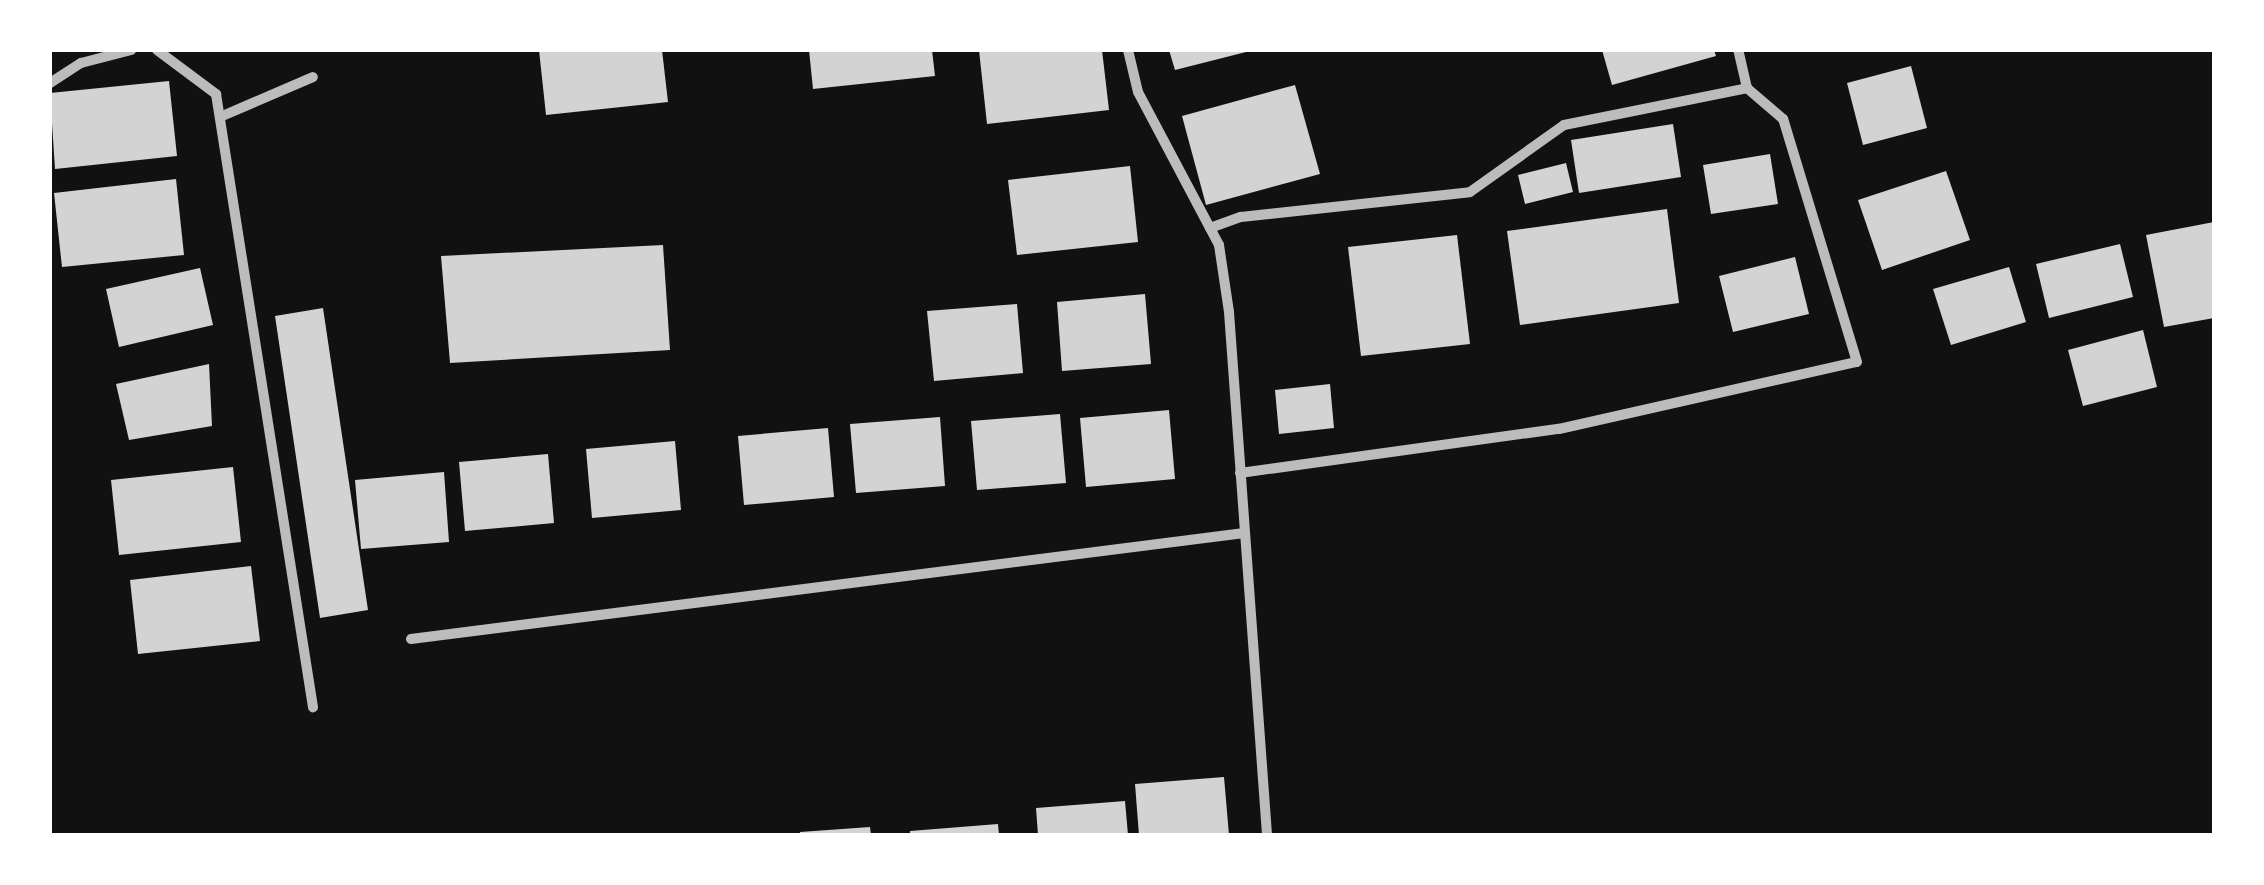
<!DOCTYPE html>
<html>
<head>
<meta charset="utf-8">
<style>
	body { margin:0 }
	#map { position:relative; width:2264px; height:885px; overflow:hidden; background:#111; font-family:"IBM Plex Serif",serif }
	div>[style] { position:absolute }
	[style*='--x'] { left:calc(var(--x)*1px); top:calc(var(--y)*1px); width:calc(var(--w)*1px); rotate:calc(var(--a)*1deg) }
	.building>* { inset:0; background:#d3d3d3 }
	.minor>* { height:10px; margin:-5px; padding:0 5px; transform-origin:5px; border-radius:5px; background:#bcbcbc }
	span { translate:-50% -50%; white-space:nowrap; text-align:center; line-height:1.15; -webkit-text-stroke:9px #fff; paint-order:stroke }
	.frame { position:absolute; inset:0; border:52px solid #fff; pointer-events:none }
</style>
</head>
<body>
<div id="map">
	<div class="building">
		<i style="clip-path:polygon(539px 50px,662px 50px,668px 102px,546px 115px)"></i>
		<i style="clip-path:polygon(809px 50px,932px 50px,935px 76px,813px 89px)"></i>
		<i style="clip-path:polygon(979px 50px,1102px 50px,1109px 110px,987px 124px)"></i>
		<i style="clip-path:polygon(1169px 50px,1250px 50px,1250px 51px,1175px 70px)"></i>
		<i style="clip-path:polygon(1602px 50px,1714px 50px,1716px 56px,1612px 85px)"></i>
		<i style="clip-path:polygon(1911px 66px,1927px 128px,1863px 145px,1847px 83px)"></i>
		<i style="clip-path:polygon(169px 81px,177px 156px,55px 169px,50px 93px)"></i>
		<i style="clip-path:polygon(1295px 85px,1320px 174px,1206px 205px,1182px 116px)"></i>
		<i style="clip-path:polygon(1673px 124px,1681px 177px,1579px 193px,1571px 140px)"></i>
		<i style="clip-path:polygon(1770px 154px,1778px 204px,1711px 214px,1703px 165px)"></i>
		<i style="clip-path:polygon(1566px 163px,1573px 192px,1525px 204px,1518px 175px)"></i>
		<i style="clip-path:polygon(1130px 166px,1138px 242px,1017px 255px,1008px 180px)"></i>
		<i style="clip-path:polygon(1946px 171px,1970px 240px,1882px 270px,1858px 200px)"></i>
		<i style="clip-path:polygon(176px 179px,184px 255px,62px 267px,54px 193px)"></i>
		<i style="clip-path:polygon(1667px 209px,1679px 303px,1520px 325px,1507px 231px)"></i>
		<i style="clip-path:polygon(2214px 222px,2214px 318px,2164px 327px,2146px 235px)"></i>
		<i style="clip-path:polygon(1457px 235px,1470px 344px,1361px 356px,1348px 247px)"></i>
		<i style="clip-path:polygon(2120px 244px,2133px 297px,2049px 318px,2036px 264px)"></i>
		<i style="clip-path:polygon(663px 245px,670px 350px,450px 363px,441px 256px)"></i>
		<i style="clip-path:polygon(1795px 257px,1809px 314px,1733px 332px,1719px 276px)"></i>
		<i style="clip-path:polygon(2009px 267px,2026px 322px,1951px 345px,1933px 289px)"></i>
		<i style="clip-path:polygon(200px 268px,213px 325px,119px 347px,106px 289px)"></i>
		<i style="clip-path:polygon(1145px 294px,1151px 364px,1062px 371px,1057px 302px)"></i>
		<i style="clip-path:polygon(1017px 304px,1023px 373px,934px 381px,927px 311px)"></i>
		<i style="clip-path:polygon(323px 308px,368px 610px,320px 618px,275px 316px)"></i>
		<i style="clip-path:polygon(2143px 330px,2157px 387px,2083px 406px,2068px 350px)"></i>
		<i style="clip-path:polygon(209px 364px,212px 426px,129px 440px,116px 384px)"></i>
		<i style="clip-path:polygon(1330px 384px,1334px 428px,1279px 434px,1275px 390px)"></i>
		<i style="clip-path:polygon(1169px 410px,1175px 479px,1086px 487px,1080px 418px)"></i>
		<i style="clip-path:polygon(1060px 414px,1066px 483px,977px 490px,971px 421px)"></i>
		<i style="clip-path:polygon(940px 417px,945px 486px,856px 493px,850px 424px)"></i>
		<i style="clip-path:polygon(828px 428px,834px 497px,744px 505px,738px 436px)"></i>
		<i style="clip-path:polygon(675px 441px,681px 510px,592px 518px,586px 449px)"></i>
		<i style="clip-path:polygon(548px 454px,554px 523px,465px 531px,459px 462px)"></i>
		<i style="clip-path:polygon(233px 467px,241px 542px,119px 555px,111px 480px)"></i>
		<i style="clip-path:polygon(444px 472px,449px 542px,361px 549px,355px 480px)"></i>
		<i style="clip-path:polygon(251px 566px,260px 641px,138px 654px,130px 580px)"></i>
		<i style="clip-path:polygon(1224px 777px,1229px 835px,1139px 835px,1135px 784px)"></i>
		<i style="clip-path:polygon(1125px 801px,1128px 835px,1038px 835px,1036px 808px)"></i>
		<i style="clip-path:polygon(998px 824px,999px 835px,910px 835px,910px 831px)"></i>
		<i style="clip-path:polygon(870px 827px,871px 835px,800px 835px,800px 832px)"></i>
	</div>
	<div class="minor">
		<i style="--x:157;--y:50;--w:74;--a:36.7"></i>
		<i style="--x:216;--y:94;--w:621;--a:81.01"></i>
		<i style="--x:1128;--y:50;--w:43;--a:76.6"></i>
		<i style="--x:1138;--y:92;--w:173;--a:62.1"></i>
		<i style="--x:1219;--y:245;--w:68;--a:81.5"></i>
		<i style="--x:1229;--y:312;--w:524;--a:85.84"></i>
		<i style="--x:50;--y:83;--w:37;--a:-33"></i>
		<i style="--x:81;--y:63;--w:52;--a:-14.6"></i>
		<i style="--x:220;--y:117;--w:101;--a:-23.3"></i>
		<i style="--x:1210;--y:228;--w:33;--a:-20"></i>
		<i style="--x:1241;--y:217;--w:230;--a:-6.2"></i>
		<i style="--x:1470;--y:192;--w:115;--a:-35.5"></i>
		<i style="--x:1564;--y:125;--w:187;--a:-11.4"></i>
		<i style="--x:1240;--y:473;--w:322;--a:-7.9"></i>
		<i style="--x:1559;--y:429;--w:305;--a:-12.7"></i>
		<i style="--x:1857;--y:362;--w:254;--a:-106.9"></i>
		<i style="--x:1783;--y:119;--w:48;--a:-139.3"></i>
		<i style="--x:1747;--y:88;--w:39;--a:-103"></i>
		<i style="--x:411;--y:639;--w:840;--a:-7.25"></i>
	</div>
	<div class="frame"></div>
</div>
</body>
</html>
